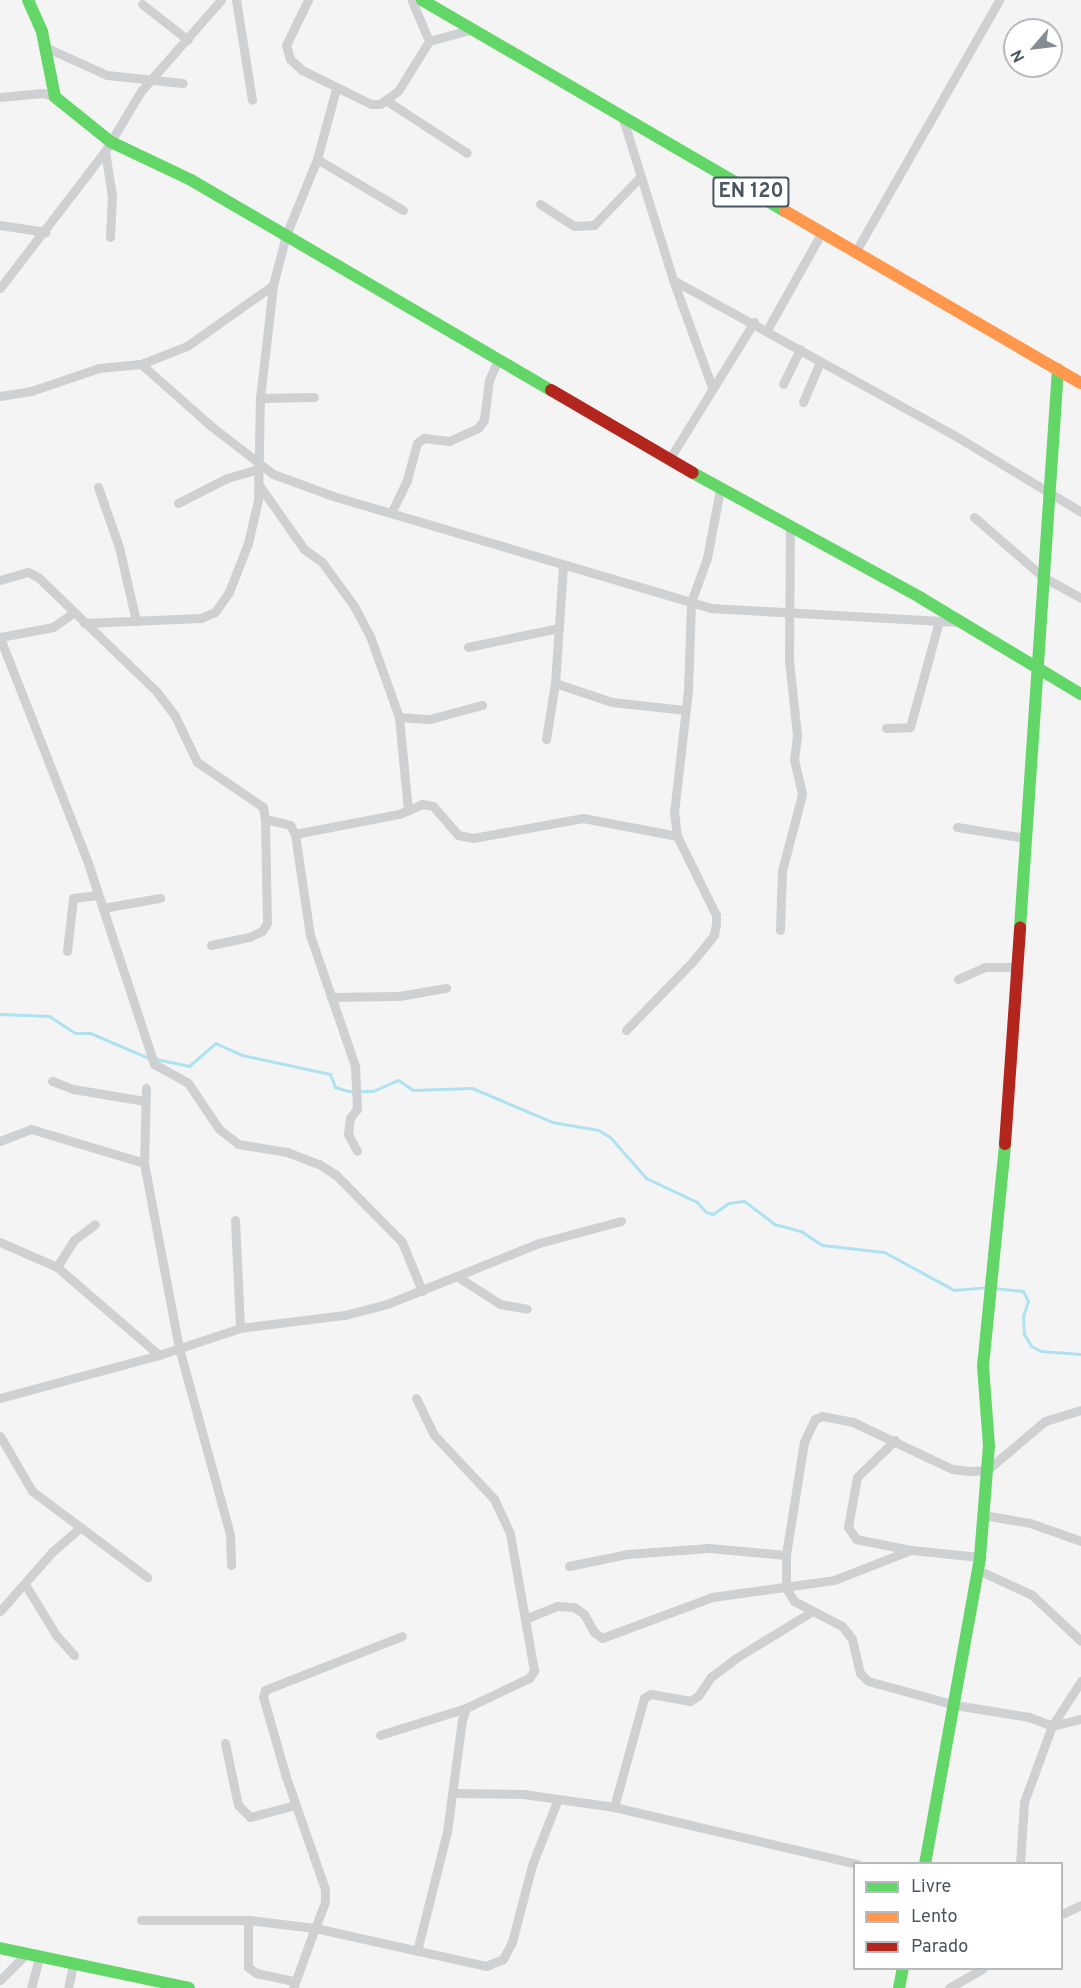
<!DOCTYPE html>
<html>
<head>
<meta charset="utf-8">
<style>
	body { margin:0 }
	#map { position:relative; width:1081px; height:1988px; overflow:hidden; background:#f4f4f4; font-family:Overpass,sans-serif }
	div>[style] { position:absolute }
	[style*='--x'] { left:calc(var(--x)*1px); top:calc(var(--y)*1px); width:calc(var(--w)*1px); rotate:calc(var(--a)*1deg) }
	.stream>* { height:3px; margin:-1.5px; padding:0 1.5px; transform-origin:1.5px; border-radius:1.5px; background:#aee2f0 }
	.street>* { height:9px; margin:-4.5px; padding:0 4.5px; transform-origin:4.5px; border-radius:4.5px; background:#ced0d2 }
	.fast>* { height:12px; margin:-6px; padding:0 6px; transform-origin:6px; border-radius:6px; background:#63d668 }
	.slow>* { height:12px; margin:-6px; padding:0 6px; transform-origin:6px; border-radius:6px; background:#ff974d }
	.jam>* { height:12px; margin:-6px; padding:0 6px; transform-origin:6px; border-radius:6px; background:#b3261e }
	span { translate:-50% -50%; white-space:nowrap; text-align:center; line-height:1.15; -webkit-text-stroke:6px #fff; paint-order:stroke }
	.shield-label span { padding:2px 4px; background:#fff; border:2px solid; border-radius:4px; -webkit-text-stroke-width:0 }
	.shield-label { font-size:20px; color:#4a5661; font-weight:700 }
	.legend { position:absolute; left:853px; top:1862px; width:210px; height:108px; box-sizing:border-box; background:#fff; border:2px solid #b7bbc0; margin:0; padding:8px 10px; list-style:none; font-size:18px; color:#4a5661 }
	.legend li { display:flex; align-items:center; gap:12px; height:30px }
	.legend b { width:30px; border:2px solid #b7bbc0 }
	.north { position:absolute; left:1003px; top:18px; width:60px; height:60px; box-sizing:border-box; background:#fff; border:2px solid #b7bbc0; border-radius:50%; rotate:242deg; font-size:16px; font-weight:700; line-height:24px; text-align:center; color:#4a5661 }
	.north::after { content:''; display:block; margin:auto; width:21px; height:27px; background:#868d94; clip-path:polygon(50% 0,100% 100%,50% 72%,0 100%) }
</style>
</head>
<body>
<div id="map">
	<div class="stream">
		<i style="--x:0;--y:1014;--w:49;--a:2.3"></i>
		<i style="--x:49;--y:1016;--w:31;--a:33"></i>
		<i style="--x:75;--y:1033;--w:15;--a:0"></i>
		<i style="--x:90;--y:1033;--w:64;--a:23"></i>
		<i style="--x:156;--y:1059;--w:34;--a:12"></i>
		<i style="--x:189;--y:1066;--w:35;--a:-41"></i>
		<i style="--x:215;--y:1043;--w:30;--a:24"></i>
		<i style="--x:242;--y:1055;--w:90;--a:12.2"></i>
		<i style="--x:330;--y:1074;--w:14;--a:69"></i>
		<i style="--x:335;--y:1087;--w:14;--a:17"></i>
		<i style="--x:348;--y:1091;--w:25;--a:0"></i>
		<i style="--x:373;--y:1091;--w:27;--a:-24"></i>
		<i style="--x:398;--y:1080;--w:18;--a:34"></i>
		<i style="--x:413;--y:1090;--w:59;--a:-1.9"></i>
		<i style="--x:472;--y:1088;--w:87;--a:23"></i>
		<i style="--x:552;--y:1122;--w:47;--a:9.9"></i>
		<i style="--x:598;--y:1130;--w:14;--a:30"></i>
		<i style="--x:610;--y:1137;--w:55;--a:48.7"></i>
		<i style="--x:646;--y:1178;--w:56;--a:25.2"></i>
		<i style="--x:697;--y:1202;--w:13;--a:48"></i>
		<i style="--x:706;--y:1212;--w:7;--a:16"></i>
		<i style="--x:713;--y:1214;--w:19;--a:-35"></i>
		<i style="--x:729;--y:1203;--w:15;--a:-8"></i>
		<i style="--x:744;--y:1201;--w:38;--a:37"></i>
		<i style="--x:774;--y:1224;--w:28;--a:15"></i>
		<i style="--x:801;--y:1231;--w:25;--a:34"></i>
		<i style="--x:822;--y:1245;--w:62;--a:6.4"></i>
		<i style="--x:884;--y:1252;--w:80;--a:28.5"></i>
		<i style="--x:954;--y:1290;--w:33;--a:-5"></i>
		<i style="--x:994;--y:1288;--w:29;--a:6"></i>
		<i style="--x:1023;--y:1291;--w:11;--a:63"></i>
		<i style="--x:1028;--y:1301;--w:16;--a:108"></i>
		<i style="--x:1023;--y:1316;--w:18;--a:87"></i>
		<i style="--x:1024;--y:1334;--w:14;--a:60"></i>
		<i style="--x:1031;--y:1346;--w:11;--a:27"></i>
		<i style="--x:1041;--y:1351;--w:40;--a:4.3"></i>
	</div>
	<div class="street">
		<i style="--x:236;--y:0;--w:101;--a:80.9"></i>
		<i style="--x:308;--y:0;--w:50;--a:116.1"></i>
		<i style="--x:286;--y:45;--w:15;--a:74"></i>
		<i style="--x:290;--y:59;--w:16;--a:43"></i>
		<i style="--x:302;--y:70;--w:77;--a:26.2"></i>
		<i style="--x:371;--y:104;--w:9;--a:0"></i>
		<i style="--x:380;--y:104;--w:22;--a:-36"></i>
		<i style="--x:398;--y:91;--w:59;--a:-58.2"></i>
		<i style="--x:429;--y:41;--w:46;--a:-15.3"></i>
		<i style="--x:412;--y:1;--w:43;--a:67"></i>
		<i style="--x:142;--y:4;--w:58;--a:38"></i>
		<i style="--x:45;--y:47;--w:68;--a:24.3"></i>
		<i style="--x:107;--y:75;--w:76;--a:6"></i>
		<i style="--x:0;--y:97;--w:43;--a:-5.3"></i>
		<i style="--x:43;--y:93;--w:13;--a:18"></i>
		<i style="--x:387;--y:101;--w:95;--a:33"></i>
		<i style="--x:623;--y:119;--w:169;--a:72.7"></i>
		<i style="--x:673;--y:280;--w:321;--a:28.9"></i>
		<i style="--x:954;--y:435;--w:149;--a:31.2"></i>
		<i style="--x:105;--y:151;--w:46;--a:81.2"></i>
		<i style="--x:112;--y:196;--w:41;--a:92.8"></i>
		<i style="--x:317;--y:159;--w:100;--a:30.7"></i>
		<i style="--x:540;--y:204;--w:40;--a:32.9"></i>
		<i style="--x:574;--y:226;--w:20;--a:-3"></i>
		<i style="--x:594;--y:225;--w:65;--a:-46.2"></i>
		<i style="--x:0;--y:225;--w:46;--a:8.8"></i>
		<i style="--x:856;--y:251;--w:289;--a:-60.3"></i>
		<i style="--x:673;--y:280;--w:114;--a:70"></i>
		<i style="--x:0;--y:288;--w:173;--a:-52.5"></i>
		<i style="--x:105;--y:151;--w:70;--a:-59"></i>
		<i style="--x:141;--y:91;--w:121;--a:-48.7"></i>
		<i style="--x:767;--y:330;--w:112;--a:-60.7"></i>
		<i style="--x:141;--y:364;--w:49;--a:-21.4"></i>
		<i style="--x:187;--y:346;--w:105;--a:-35.3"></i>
		<i style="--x:783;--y:384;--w:39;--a:-64"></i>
		<i style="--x:0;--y:396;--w:31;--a:-9"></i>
		<i style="--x:31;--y:391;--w:72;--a:-18.7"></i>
		<i style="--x:99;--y:368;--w:42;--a:-5.4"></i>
		<i style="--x:141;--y:364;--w:94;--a:41.5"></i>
		<i style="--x:211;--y:426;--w:78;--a:37.7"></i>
		<i style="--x:273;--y:474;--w:64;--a:20.1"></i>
		<i style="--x:333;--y:496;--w:393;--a:16.5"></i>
		<i style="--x:710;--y:608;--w:249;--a:3.2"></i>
		<i style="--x:260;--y:398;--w:54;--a:-1.1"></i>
		<i style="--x:803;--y:402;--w:43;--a:-67"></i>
		<i style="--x:670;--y:458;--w:160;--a:-58.3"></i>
		<i style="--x:259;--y:485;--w:78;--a:54.9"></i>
		<i style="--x:304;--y:549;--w:22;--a:36"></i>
		<i style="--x:322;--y:562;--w:54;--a:54"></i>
		<i style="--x:354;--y:606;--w:34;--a:62"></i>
		<i style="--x:370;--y:636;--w:86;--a:70.3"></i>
		<i style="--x:399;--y:717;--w:94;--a:84.5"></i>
		<i style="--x:98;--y:487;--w:64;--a:70.7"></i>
		<i style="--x:119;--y:547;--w:76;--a:77.1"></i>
		<i style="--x:178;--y:503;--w:55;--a:-27"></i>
		<i style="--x:227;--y:478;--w:32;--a:-16"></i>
		<i style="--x:392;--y:511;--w:34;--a:-64"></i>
		<i style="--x:407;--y:480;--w:38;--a:-75"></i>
		<i style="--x:417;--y:443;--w:9;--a:-36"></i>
		<i style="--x:424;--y:438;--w:25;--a:7"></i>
		<i style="--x:449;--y:441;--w:32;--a:-24"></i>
		<i style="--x:478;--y:428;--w:10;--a:-53"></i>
		<i style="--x:484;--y:420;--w:40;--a:-82.9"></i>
		<i style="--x:489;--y:380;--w:24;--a:-66"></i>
		<i style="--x:974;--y:517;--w:91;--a:41"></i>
		<i style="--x:1043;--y:577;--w:43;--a:28.9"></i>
		<i style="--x:563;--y:566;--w:117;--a:93.9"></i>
		<i style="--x:555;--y:683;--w:60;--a:18.4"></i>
		<i style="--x:612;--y:702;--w:72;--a:6.3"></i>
		<i style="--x:0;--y:580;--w:29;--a:-16"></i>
		<i style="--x:28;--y:572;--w:11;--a:27"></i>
		<i style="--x:38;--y:577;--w:165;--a:44"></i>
		<i style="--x:157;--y:692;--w:30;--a:53"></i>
		<i style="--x:175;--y:716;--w:51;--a:64.4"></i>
		<i style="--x:197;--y:762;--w:80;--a:34.3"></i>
		<i style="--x:263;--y:807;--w:12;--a:81"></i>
		<i style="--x:265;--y:819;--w:26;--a:13"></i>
		<i style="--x:290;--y:825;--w:10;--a:61"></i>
		<i style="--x:295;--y:834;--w:102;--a:81.6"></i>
		<i style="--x:310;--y:935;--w:139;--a:71"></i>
		<i style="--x:355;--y:1066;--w:43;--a:87.3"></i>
		<i style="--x:357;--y:1109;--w:11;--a:128"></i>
		<i style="--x:350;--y:1118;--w:16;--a:97"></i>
		<i style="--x:348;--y:1134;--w:19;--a:62"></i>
		<i style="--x:84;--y:623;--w:117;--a:-2.4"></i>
		<i style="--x:201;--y:618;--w:15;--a:-23"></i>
		<i style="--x:215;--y:612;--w:24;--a:-55"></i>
		<i style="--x:229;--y:592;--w:53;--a:-68.8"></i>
		<i style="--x:248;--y:543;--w:44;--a:-76.9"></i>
		<i style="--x:258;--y:500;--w:102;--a:-88.9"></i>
		<i style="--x:260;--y:398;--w:114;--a:-83.4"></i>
		<i style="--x:273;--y:285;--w:52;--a:-75.4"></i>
		<i style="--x:286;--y:235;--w:82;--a:-67.8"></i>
		<i style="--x:317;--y:159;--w:73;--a:-74.8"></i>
		<i style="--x:0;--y:637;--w:54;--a:-10.7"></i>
		<i style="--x:53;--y:627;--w:24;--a:-35"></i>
		<i style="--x:0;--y:638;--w:238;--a:68.6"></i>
		<i style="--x:87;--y:860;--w:215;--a:71.8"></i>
		<i style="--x:154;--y:1064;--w:39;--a:29"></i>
		<i style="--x:188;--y:1083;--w:55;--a:56"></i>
		<i style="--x:219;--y:1129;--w:24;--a:38"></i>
		<i style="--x:238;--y:1144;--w:50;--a:9.3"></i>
		<i style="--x:287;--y:1152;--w:34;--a:21"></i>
		<i style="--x:319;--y:1164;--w:20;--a:33"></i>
		<i style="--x:336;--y:1175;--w:94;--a:45.4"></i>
		<i style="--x:402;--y:1242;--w:53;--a:67.8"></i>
		<i style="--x:468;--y:647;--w:92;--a:-11.9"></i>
		<i style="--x:399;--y:717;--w:31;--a:4"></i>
		<i style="--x:430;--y:719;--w:54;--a:-15.1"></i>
		<i style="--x:886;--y:728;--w:24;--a:-2"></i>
		<i style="--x:910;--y:727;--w:110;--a:-74.7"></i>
		<i style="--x:546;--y:739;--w:57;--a:-80.9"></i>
		<i style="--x:957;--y:827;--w:70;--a:9.1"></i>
		<i style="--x:295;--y:834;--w:106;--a:-10.9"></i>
		<i style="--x:399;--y:814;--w:25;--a:-23"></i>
		<i style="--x:422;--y:804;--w:11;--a:10"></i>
		<i style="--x:433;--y:806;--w:38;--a:49"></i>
		<i style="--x:458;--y:835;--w:15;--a:11"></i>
		<i style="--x:473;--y:838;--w:112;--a:-10.3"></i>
		<i style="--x:583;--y:818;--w:96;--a:10.8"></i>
		<i style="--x:103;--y:908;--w:58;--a:-10"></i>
		<i style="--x:780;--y:930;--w:59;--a:-88.1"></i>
		<i style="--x:782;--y:871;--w:80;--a:-75.4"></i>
		<i style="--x:802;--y:794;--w:35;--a:-103"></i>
		<i style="--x:794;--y:760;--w:25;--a:-83"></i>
		<i style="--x:797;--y:735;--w:75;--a:-96.1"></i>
		<i style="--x:789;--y:660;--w:134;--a:-89.6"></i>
		<i style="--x:211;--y:945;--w:39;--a:-12"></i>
		<i style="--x:249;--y:937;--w:14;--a:-25"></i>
		<i style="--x:262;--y:931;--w:9;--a:-58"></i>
		<i style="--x:267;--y:923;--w:104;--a:-91.1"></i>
		<i style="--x:67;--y:951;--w:53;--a:-83.5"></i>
		<i style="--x:73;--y:898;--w:25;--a:-7"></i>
		<i style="--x:958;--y:979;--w:30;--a:-24"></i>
		<i style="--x:985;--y:967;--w:33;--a:0"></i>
		<i style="--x:331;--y:997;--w:68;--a:-0.8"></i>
		<i style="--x:399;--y:996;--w:48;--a:-9.7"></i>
		<i style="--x:626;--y:1030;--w:96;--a:-45.8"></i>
		<i style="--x:693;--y:961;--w:33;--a:-51"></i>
		<i style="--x:714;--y:935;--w:11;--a:-80"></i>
		<i style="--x:716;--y:924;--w:9;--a:-90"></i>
		<i style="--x:716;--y:915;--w:88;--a:-116.3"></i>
		<i style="--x:677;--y:836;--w:23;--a:-97"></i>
		<i style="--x:674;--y:813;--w:124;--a:-83.5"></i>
		<i style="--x:688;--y:690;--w:88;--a:-88"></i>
		<i style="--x:691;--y:602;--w:47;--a:-70"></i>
		<i style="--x:707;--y:558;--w:70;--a:-79.3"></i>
		<i style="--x:52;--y:1081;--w:22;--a:21"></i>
		<i style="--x:73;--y:1089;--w:73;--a:9.5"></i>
		<i style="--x:146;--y:1088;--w:75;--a:91.5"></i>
		<i style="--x:144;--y:1163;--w:188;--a:79.3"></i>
		<i style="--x:179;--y:1348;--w:193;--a:74.7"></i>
		<i style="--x:230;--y:1534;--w:31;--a:88"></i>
		<i style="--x:0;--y:1141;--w:33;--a:-21"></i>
		<i style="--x:31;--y:1129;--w:118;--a:16.7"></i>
		<i style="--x:235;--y:1220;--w:108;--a:87.3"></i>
		<i style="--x:0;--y:1242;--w:62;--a:23.7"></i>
		<i style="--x:57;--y:1267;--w:135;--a:40.8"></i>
		<i style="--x:57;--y:1267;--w:32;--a:-58"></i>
		<i style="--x:74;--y:1240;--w:26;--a:-37"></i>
		<i style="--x:458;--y:1277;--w:50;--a:32.7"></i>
		<i style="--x:500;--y:1304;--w:27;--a:10"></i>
		<i style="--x:0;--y:1398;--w:165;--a:-15.1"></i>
		<i style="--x:159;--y:1355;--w:85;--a:-18.4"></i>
		<i style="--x:240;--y:1328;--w:106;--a:-7.1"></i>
		<i style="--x:345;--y:1315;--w:43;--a:-14.7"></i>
		<i style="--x:387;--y:1304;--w:164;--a:-21.9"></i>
		<i style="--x:539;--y:1243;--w:85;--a:-15"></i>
		<i style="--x:416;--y:1398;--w:41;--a:64.1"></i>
		<i style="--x:434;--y:1435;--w:88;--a:46.8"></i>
		<i style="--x:494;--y:1499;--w:38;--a:65"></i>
		<i style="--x:510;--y:1534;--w:86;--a:80"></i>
		<i style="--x:1081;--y:1410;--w:38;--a:163"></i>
		<i style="--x:1045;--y:1421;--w:76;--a:139.8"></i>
		<i style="--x:987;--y:1470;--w:18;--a:177"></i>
		<i style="--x:969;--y:1471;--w:17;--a:-173"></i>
		<i style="--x:952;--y:1469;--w:110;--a:-154.6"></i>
		<i style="--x:853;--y:1422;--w:32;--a:-169"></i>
		<i style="--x:822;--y:1416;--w:8;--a:157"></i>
		<i style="--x:815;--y:1419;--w:25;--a:116"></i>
		<i style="--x:804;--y:1442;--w:114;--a:99.1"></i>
		<i style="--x:786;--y:1555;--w:33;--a:90"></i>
		<i style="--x:786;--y:1588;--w:15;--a:58"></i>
		<i style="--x:794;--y:1601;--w:54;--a:27.5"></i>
		<i style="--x:842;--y:1626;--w:16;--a:52"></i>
		<i style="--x:852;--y:1639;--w:35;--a:77"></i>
		<i style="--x:860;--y:1673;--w:11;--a:45"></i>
		<i style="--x:868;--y:1681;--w:90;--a:15.4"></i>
		<i style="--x:955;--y:1705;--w:75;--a:9.2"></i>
		<i style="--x:1029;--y:1717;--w:25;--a:21"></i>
		<i style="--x:1052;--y:1726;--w:30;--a:-14"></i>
		<i style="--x:0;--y:1436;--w:64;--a:59.8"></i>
		<i style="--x:32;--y:1491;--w:144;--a:36.8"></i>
		<i style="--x:895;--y:1440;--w:53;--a:135.8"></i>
		<i style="--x:857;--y:1477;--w:51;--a:100.2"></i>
		<i style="--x:848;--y:1527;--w:14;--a:56"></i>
		<i style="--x:856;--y:1539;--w:55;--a:11.5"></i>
		<i style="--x:983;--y:1515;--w:48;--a:9.7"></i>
		<i style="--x:1030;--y:1523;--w:54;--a:19.4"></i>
		<i style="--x:569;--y:1566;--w:59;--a:-11.7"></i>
		<i style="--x:627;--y:1554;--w:82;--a:-4.2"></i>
		<i style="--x:709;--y:1548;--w:77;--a:5.2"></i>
		<i style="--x:978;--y:1570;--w:60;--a:24.8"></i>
		<i style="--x:1032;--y:1595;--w:67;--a:43.2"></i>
		<i style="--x:25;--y:1584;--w:60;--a:58.7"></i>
		<i style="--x:56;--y:1635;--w:27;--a:48"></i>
		<i style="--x:0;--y:1611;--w:79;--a:-48.6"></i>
		<i style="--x:52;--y:1552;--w:38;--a:-41"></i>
		<i style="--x:380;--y:1735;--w:90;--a:-17.4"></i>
		<i style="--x:225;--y:1743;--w:63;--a:78.2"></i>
		<i style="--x:238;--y:1805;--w:17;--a:45"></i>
		<i style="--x:250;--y:1817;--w:47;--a:-14.9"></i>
		<i style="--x:453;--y:1793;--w:70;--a:0.8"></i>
		<i style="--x:523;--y:1794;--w:35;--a:8"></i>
		<i style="--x:614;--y:1807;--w:113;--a:-74.6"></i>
		<i style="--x:644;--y:1698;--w:8;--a:-30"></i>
		<i style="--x:651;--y:1694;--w:40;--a:10"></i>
		<i style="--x:690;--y:1701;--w:9;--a:-32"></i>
		<i style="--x:698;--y:1696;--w:23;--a:-56"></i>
		<i style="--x:711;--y:1677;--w:31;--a:-37"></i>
		<i style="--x:736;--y:1658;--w:88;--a:-31.5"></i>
		<i style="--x:1020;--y:1864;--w:62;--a:-86.3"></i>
		<i style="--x:1024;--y:1802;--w:81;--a:-69.8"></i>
		<i style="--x:1052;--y:1726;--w:54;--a:-57.2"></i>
		<i style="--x:1062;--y:1914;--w:21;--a:-25"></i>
		<i style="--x:141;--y:1920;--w:107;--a:0"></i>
		<i style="--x:248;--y:1920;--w:67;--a:6.8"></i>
		<i style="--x:315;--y:1928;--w:28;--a:-69"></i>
		<i style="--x:325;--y:1902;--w:13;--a:-90"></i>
		<i style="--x:325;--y:1889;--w:119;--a:-109.2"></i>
		<i style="--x:286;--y:1777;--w:83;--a:-106"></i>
		<i style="--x:263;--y:1697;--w:7;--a:-74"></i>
		<i style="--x:265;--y:1690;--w:147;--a:-21.5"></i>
		<i style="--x:248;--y:1920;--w:47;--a:90"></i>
		<i style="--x:248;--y:1967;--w:10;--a:37"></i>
		<i style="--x:256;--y:1973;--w:40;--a:12"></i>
		<i style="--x:417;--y:1951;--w:123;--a:-75.9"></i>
		<i style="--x:447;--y:1832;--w:113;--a:-82.4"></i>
		<i style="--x:462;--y:1720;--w:13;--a:-72"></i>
		<i style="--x:466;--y:1708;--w:70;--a:-25.5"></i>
		<i style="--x:529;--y:1678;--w:9;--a:-54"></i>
		<i style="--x:534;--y:1671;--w:53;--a:-99.8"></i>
		<i style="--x:525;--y:1619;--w:35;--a:-22"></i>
		<i style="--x:557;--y:1606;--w:17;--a:3"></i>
		<i style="--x:574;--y:1607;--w:12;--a:35"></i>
		<i style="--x:584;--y:1614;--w:21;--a:61"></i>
		<i style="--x:594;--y:1632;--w:10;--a:37"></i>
		<i style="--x:602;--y:1638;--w:117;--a:-20.4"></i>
		<i style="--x:712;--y:1597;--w:123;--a:-7.9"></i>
		<i style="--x:834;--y:1580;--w:83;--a:-21.3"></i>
		<i style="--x:911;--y:1550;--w:69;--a:5.8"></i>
		<i style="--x:0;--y:1980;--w:34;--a:-45"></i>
		<i style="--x:31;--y:1988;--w:30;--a:-75"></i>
		<i style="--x:68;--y:1988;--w:25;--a:-78"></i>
		<i style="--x:293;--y:1988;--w:64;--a:-69.9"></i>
		<i style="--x:315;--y:1928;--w:175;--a:12.5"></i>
		<i style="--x:486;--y:1966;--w:18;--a:-22"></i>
		<i style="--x:503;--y:1959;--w:19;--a:-62"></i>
		<i style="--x:512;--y:1942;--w:80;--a:-75.4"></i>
		<i style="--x:532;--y:1865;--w:71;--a:-68.5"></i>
		<i style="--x:558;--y:1799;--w:57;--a:8.1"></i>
		<i style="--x:614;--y:1807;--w:250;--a:13.2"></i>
		<i style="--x:949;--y:1988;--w:39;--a:-30"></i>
	</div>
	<div class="fast">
		<i style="--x:28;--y:0;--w:35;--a:66"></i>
		<i style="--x:42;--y:32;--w:66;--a:78.7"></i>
		<i style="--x:55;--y:97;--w:72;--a:38.8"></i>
		<i style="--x:111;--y:142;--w:89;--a:25.4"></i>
		<i style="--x:191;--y:180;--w:417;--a:30.3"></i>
		<i style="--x:422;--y:0;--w:420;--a:30.2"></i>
		<i style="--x:693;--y:473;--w:260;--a:28.7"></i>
		<i style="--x:921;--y:598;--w:187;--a:31"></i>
		<i style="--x:1020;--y:928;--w:560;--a:-86.11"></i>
		<i style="--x:925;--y:1864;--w:312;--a:-79.8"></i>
		<i style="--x:980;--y:1557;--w:111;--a:-85.4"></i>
		<i style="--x:989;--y:1446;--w:80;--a:-94.3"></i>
		<i style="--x:983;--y:1366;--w:223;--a:-84.3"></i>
		<i style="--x:0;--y:1948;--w:193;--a:11.9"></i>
		<i style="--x:899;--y:1988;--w:20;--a:-79"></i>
	</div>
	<div class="slow">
		<i style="--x:785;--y:211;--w:342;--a:30.2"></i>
	</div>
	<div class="jam">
		<i style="--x:551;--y:390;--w:164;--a:30.3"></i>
		<i style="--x:1005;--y:1144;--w:217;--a:-86"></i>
	</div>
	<div class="shield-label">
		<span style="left:751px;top:192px">EN 120</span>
	</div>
	<ul class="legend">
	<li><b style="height:8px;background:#63d668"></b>Livre</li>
	<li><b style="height:8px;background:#ff974d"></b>Lento</li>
	<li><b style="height:8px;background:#b3261e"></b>Parado</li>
	</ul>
	<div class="north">N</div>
</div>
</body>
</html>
